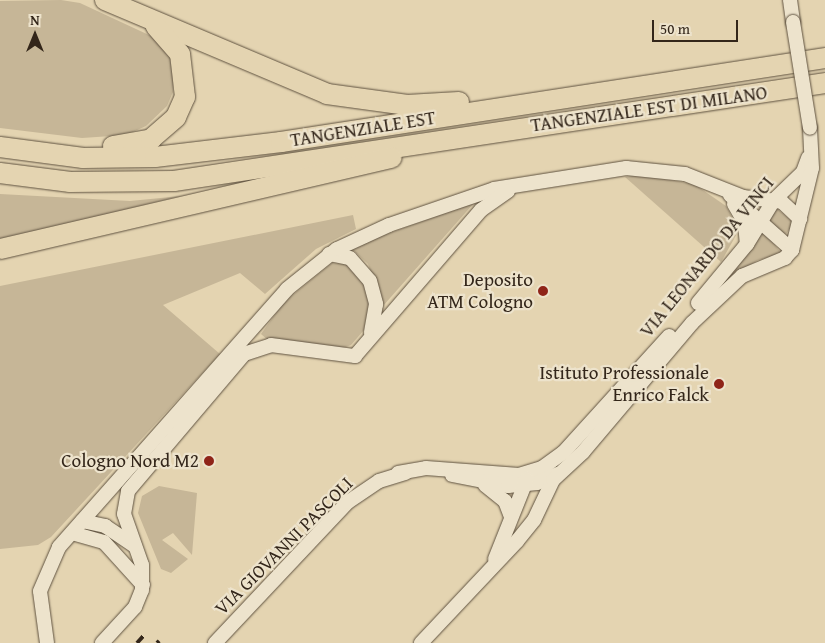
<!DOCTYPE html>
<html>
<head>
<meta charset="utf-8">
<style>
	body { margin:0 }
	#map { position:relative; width:825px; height:643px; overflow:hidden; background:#e4d4b1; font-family:"Gentium Book Plus",serif }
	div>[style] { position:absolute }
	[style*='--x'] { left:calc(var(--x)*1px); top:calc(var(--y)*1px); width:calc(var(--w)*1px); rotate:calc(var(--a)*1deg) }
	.green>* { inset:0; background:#c6b697 }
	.roads { filter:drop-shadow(0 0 1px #5f5240) drop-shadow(0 0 1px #5f5240) }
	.minor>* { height:14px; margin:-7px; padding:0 7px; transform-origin:7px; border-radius:7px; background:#ede3cc }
	.highway>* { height:20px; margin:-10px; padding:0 10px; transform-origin:10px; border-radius:10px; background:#e4d4b1 }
	.rail>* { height:4px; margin-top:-2px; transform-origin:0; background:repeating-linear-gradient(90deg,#33261a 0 9px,transparent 0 18px) }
	.bridges { filter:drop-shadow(0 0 1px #5f5240) drop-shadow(0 0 1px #5f5240) }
	.minor-bridge>* { height:14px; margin:-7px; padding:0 7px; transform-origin:7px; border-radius:7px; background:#ede3cc }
	.dots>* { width:14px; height:14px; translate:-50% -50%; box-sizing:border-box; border:2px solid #ede3cc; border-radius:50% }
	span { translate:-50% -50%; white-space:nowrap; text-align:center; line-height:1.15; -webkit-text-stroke:4.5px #ede3cc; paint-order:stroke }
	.street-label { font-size:19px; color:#33261a }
	.poi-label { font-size:19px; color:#33261a }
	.right { translate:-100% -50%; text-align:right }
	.north { position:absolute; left:10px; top:10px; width:50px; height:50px; -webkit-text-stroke:4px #ede3cc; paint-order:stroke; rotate:0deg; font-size:14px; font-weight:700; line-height:20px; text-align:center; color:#33261a }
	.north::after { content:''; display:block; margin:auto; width:18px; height:22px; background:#33261a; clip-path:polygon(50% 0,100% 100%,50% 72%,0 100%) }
	.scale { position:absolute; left:652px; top:20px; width:86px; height:22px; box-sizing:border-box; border:2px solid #33261a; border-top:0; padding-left:6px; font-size:15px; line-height:18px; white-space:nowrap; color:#33261a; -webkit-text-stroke:4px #ede3cc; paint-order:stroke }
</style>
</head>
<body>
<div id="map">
	<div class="green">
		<i style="clip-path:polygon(61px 0,80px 3px,164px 42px,173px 62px,173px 92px,167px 106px,146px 126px,126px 135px,82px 138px,0 128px,0 1px)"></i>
		<i style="clip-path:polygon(639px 175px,694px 184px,726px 206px,739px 230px,721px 262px,625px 177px)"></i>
		<i style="clip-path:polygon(0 194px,130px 201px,181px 196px,0 240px)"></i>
		<i style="clip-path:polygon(474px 203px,383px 306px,368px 264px,350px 247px)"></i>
		<i style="clip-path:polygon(776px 208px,794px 223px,786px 234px,778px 234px,768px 222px)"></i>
		<i style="clip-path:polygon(353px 215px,356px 229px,316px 249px,265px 294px,240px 273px,163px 305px,220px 354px,51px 537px,38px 545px,0 549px,0 286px)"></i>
		<i style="clip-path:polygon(763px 231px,782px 254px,758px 260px,733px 276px,730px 273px)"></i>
		<i style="clip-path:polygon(332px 263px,348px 264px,365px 285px,369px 304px,364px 330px,351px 345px,333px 352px,269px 341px,261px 334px,284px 302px)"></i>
		<i style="clip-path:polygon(159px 486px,197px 493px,192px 555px,173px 533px,162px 540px,188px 559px,171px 573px,161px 569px,138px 513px,142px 496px)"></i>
	</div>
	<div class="roads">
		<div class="minor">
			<i style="--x:790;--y:0;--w:22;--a:82"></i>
			<i style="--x:730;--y:195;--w:83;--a:41.6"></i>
			<i style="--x:734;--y:204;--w:22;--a:60"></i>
			<i style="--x:745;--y:223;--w:21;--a:85"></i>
			<i style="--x:329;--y:254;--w:21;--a:11"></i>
			<i style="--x:350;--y:258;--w:30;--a:49"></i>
			<i style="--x:370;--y:281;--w:24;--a:75"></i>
			<i style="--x:376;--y:304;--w:29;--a:100"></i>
			<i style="--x:698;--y:303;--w:77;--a:-50.3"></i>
			<i style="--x:747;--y:244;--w:52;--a:-58.5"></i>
			<i style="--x:774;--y:200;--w:40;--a:-44"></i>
			<i style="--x:803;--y:172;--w:15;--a:-70"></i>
			<i style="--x:398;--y:473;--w:28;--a:-10"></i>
			<i style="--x:426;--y:468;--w:93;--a:4.3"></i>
			<i style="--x:519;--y:475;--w:24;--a:-17"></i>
			<i style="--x:542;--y:468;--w:26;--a:-36"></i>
			<i style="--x:563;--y:453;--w:158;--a:-47.8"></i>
			<i style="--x:452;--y:475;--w:57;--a:11.1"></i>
			<i style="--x:508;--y:486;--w:29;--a:-6"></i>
			<i style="--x:537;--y:483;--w:22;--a:-24"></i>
			<i style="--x:485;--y:485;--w:26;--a:39"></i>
			<i style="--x:505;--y:501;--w:17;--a:69"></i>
			<i style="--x:82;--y:521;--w:24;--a:12"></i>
			<i style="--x:105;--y:526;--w:36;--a:34"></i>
			<i style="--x:72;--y:533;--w:33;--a:16"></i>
			<i style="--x:104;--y:542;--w:58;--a:47.8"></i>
			<i style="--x:495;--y:559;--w:86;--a:-68.2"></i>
			<i style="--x:47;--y:643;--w:52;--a:-97.7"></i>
			<i style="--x:40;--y:591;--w:48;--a:-66.6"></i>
			<i style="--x:59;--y:547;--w:344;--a:-48.5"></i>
			<i style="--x:287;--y:289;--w:64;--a:-38.7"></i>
			<i style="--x:337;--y:249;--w:57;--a:-24.8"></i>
			<i style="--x:389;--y:225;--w:111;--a:-18.9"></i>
			<i style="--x:494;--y:189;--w:134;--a:-9"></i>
			<i style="--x:626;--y:168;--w:59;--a:5.8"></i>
			<i style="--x:685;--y:174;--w:62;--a:21.6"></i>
			<i style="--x:743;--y:197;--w:39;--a:7"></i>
			<i style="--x:782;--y:202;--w:25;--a:43"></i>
			<i style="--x:102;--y:643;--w:49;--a:-47.5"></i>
			<i style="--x:135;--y:607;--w:18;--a:-68"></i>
			<i style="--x:142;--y:590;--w:25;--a:-90"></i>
			<i style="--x:142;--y:565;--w:54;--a:-109.4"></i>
			<i style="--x:124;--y:514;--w:23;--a:-80"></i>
			<i style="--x:128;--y:491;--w:180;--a:-49.7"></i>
			<i style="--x:244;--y:354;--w:28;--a:-18"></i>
			<i style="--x:271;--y:345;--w:85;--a:7.5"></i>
			<i style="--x:355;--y:356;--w:193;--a:-49.2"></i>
			<i style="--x:481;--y:210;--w:33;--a:-35"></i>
			<i style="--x:215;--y:643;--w:194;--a:-46.7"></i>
			<i style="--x:348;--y:502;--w:37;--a:-34"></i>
			<i style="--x:379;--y:481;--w:28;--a:-17"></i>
			<i style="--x:421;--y:643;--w:140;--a:-46.7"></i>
			<i style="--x:517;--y:541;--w:27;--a:-51"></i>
			<i style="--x:534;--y:520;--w:44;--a:-64.6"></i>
			<i style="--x:553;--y:480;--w:41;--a:-43"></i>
			<i style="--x:583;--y:452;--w:169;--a:-49.8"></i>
			<i style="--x:692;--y:323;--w:69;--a:-43.2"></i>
			<i style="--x:742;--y:276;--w:47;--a:-22.7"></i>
			<i style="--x:785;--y:258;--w:11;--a:-49"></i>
			<i style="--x:792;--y:250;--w:84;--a:-76.3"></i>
			<i style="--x:812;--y:168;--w:40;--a:-92.9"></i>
		</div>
		<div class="highway">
			<i style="--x:105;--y:0;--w:241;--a:22.9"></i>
			<i style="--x:327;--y:94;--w:81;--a:7.8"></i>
			<i style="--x:407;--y:105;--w:52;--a:-3.3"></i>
			<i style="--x:113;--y:146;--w:39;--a:-10"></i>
			<i style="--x:151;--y:139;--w:33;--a:-41"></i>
			<i style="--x:176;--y:117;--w:22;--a:-66"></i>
			<i style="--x:185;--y:97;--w:43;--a:-96.6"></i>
			<i style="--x:180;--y:54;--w:37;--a:-131"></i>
			<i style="--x:0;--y:147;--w:84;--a:7.5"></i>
			<i style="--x:83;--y:158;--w:72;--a:-0.8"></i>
			<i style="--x:155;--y:157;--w:127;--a:-6.8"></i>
			<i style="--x:281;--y:142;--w:550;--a:-8.78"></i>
			<i style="--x:0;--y:173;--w:71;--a:7.3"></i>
			<i style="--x:70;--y:182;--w:104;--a:-0.6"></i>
			<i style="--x:174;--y:181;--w:658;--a:-8.56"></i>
			<i style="--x:0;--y:249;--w:402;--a:-13.1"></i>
		</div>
	</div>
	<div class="rail">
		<i style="--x:137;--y:643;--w:15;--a:-48"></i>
		<i style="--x:157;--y:643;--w:3;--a:-45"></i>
	</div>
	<div class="bridges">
		<div class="minor-bridge">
			<i style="--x:793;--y:22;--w:107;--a:80.9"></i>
		</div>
	</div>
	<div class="dots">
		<i style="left:543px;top:291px;background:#8f2418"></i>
		<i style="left:719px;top:384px;background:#8f2418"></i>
		<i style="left:209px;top:461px;background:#8f2418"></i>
	</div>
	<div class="street-label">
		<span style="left:649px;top:109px;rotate:-8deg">TANGENZIALE EST DI MILANO</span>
		<span style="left:363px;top:129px;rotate:-9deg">TANGENZIALE EST</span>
		<span style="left:707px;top:257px;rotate:-51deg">VIA LEONARDO DA VINCI</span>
		<span style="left:284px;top:546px;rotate:-45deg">VIA GIOVANNI PASCOLI</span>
	</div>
	<div class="poi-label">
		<span class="right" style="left:533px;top:291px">Deposito<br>ATM Cologno</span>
		<span class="right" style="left:709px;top:384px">Istituto Professionale<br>Enrico Falck</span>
		<span class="right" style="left:199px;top:461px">Cologno Nord M2</span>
	</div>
	<div class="north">N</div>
	<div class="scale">50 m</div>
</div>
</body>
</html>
